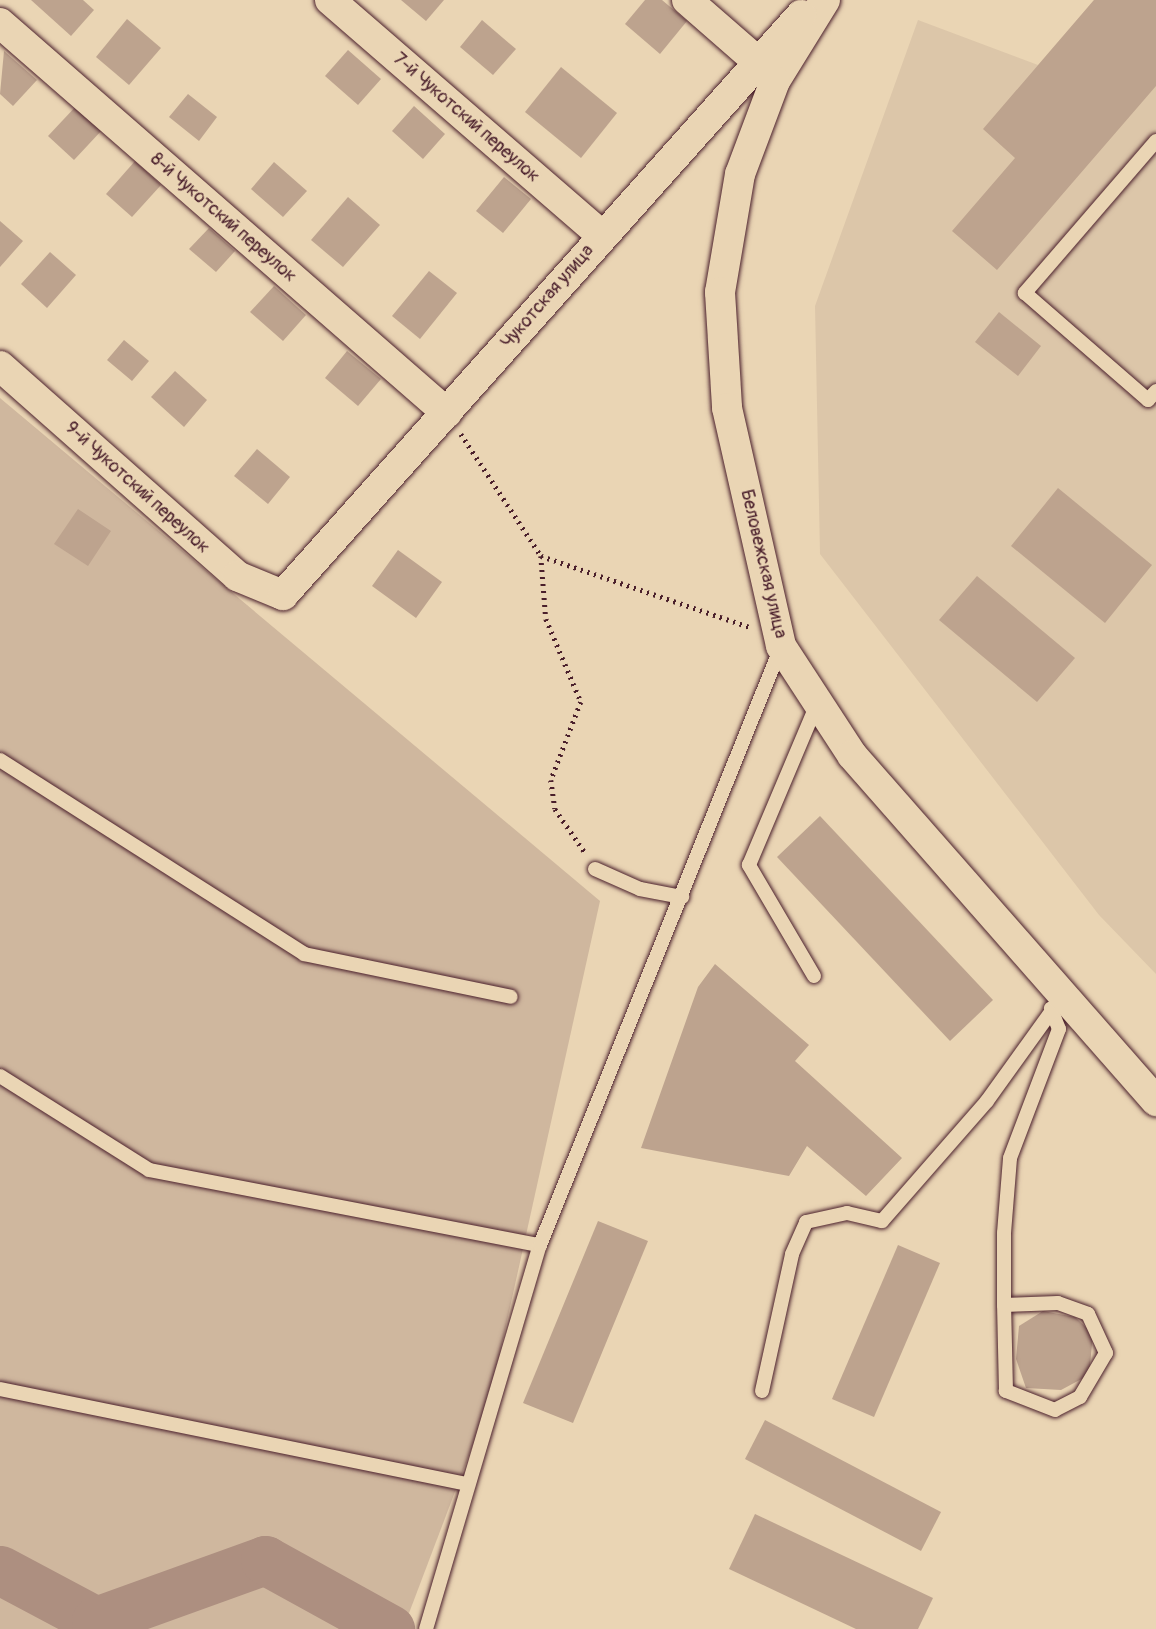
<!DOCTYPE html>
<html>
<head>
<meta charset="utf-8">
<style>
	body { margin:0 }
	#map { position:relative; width:1156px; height:1629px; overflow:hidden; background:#ead5b4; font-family:Pangolin,sans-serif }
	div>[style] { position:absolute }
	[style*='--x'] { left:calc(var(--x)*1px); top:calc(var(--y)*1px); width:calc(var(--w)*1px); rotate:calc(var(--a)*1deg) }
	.built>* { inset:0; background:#dcc6a9 }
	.green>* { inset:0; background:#cfb79e }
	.river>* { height:49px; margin:-24.5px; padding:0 24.5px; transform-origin:24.5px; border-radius:24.5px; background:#ad8f80 }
	.building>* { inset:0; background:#bda38e }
	.path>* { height:4.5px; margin-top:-2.25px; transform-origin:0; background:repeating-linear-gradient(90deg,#4a1f2b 0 2px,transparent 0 7px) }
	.roads { filter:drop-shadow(0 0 2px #4a1f2b) drop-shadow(0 0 2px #4a1f2b) }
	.lane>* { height:14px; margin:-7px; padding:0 7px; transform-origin:7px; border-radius:7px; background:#ead5b4 }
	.street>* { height:30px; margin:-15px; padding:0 15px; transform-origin:15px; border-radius:15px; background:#ead5b4 }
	span { translate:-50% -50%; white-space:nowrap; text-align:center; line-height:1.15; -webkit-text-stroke:5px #ead5b4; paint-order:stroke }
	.street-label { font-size:18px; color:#4a1f2b }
</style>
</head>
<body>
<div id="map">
	<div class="built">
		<i style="clip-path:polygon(1094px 0,1156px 0,1156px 974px,1099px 915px,820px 554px,815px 306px,918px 20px,1038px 65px)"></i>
	</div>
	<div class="green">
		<i style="clip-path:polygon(0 398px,600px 901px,489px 1402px,403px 1629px,0 1629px)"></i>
	</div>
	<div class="river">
		<i style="--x:0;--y:1570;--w:109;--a:28"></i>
		<i style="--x:96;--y:1621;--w:180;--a:-19.8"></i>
		<i style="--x:265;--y:1560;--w:143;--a:28.9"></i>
	</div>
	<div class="building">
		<i style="clip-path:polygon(31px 0,83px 0,94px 10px,71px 36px)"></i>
		<i style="clip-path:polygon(401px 0,444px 0,426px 21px)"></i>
		<i style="clip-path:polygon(645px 0,662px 0,687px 21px,660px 54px,625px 24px)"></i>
		<i style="clip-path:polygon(1094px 0,1156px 0,1156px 86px,997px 270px,952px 231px,1015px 158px,983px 129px)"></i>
		<i style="clip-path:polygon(127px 19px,161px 48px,129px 85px,96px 57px)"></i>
		<i style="clip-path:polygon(482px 20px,516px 49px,493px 75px,460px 47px)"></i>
		<i style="clip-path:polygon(348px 50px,381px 79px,358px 105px,325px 76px)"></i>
		<i style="clip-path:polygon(4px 51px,37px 80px,13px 106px,0 94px)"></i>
		<i style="clip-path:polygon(561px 67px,617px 113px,581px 158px,525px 112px)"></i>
		<i style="clip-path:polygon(188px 94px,217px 117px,199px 141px,169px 117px)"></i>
		<i style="clip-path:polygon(78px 104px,103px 129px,74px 160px,48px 136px)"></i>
		<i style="clip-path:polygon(414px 106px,445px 134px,423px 159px,392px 131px)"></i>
		<i style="clip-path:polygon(135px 161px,161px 185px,132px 217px,106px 194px)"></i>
		<i style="clip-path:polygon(274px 162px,307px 191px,283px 217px,251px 189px)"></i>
		<i style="clip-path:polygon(504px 177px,531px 199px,503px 233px,476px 211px)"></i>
		<i style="clip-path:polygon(348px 197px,380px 225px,343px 267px,311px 240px)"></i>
		<i style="clip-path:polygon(0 221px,23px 241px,0 267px)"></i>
		<i style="clip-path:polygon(209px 228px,235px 251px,216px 272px,189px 249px)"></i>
		<i style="clip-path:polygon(50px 252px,76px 275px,47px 308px,21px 284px)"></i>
		<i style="clip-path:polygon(429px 271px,457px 293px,420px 339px,392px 316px)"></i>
		<i style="clip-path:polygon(274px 286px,306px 315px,283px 341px,250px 312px)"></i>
		<i style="clip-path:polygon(999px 312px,1041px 346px,1018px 376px,975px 342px)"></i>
		<i style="clip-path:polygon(124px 340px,149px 361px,132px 381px,107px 360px)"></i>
		<i style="clip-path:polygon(347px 351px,381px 379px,358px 406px,325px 378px)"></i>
		<i style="clip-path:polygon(175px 371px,207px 400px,184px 427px,151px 397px)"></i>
		<i style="clip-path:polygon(257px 449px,290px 477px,268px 504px,234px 476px)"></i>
		<i style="clip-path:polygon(1058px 488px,1152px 565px,1105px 623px,1011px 546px)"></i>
		<i style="clip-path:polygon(78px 509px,111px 531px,88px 566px,54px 544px)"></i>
		<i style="clip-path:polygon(398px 550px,442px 582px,416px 618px,372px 586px)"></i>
		<i style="clip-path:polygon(977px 576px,1075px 658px,1037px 702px,939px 620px)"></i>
		<i style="clip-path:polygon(820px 816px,993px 1000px,950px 1041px,777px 857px)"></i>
		<i style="clip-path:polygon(715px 964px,809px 1045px,795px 1061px,902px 1158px,866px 1196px,807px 1146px,789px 1176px,641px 1148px,698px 987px)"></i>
		<i style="clip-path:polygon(598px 1221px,648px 1241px,573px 1423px,523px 1403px)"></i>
		<i style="clip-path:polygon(898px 1245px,940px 1263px,874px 1417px,832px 1399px)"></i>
		<i style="clip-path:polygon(1043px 1311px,1075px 1317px,1093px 1334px,1089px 1375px,1061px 1390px,1026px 1388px,1016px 1359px,1019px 1326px)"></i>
		<i style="clip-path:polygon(765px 1420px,941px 1512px,921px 1551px,745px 1459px)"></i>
		<i style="clip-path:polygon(755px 1514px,933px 1598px,918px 1629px,856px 1629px,729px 1569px)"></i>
	</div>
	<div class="path">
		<i style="--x:461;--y:434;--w:146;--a:56.7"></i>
		<i style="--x:541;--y:556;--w:220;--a:18.8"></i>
		<i style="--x:541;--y:556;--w:63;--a:85.5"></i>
		<i style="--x:546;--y:619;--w:90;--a:67.1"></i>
		<i style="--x:581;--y:702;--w:84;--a:111"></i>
		<i style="--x:551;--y:780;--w:29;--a:82"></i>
		<i style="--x:555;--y:809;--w:55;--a:55.4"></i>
	</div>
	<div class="roads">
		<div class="lane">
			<i style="--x:1156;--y:141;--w:201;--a:130.8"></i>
			<i style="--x:1025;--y:293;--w:163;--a:41"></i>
			<i style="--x:1148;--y:400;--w:12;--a:-48"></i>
			<i style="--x:0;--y:760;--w:361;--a:32.5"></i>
			<i style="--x:304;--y:954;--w:211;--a:11.7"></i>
			<i style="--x:595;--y:869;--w:49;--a:24"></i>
			<i style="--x:640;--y:889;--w:43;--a:10.8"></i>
			<i style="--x:814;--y:976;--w:129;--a:-120.4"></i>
			<i style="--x:749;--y:865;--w:175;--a:-67.1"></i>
			<i style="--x:0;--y:1076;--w:176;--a:32.2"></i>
			<i style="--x:149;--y:1170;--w:398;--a:10.9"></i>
			<i style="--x:1004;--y:1305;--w:54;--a:-2.1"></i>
			<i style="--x:1058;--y:1303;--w:32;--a:20"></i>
			<i style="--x:1088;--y:1314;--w:43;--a:65.2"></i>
			<i style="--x:1106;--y:1353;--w:51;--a:120.6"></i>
			<i style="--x:1080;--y:1397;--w:28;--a:153"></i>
			<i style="--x:1055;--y:1410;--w:53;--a:-158.8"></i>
			<i style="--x:1006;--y:1391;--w:86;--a:-91.3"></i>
			<i style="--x:1004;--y:1305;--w:72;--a:-90"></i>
			<i style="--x:1004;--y:1233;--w:75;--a:-85.4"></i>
			<i style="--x:1010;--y:1158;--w:138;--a:-69.2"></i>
			<i style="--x:1059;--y:1029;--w:22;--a:-112"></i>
			<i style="--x:0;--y:1389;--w:477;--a:11.5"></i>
			<i style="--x:762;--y:1391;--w:140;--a:-77.6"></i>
			<i style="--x:792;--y:1254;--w:35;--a:-66"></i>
			<i style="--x:806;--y:1222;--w:42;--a:-12.4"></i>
			<i style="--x:847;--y:1213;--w:36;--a:13"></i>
			<i style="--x:882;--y:1221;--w:159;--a:-48.8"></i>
			<i style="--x:987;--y:1101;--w:118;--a:-54.3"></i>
			<i style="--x:426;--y:1629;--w:401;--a:-73.5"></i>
			<i style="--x:540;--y:1245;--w:645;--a:-68.05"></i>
		</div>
		<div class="street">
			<i style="--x:330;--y:0;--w:360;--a:40.9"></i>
			<i style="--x:687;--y:0;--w:93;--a:41.1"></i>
			<i style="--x:825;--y:0;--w:95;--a:121.7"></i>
			<i style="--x:775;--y:81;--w:99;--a:110.6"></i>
			<i style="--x:740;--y:174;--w:120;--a:99.6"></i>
			<i style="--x:720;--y:292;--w:116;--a:86.5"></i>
			<i style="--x:727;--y:408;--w:244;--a:77.2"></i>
			<i style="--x:781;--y:646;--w:130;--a:56.9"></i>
			<i style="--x:852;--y:755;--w:461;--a:48.7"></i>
			<i style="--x:0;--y:23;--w:593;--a:41.1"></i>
			<i style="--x:0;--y:366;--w:317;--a:41.5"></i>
			<i style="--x:237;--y:576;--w:50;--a:22.4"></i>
			<i style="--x:283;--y:595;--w:778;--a:-48.23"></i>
		</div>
	</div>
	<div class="street-label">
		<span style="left:466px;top:118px;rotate:41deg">7-й Чукотский переулок</span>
		<span style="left:223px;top:218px;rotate:41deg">8-й Чукотский переулок</span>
		<span style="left:548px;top:297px;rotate:-49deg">Чукотская улица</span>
		<span style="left:137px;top:488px;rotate:42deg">9-й Чукотский переулок</span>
		<span style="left:763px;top:564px;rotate:77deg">Беловежская улица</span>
	</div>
</div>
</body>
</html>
